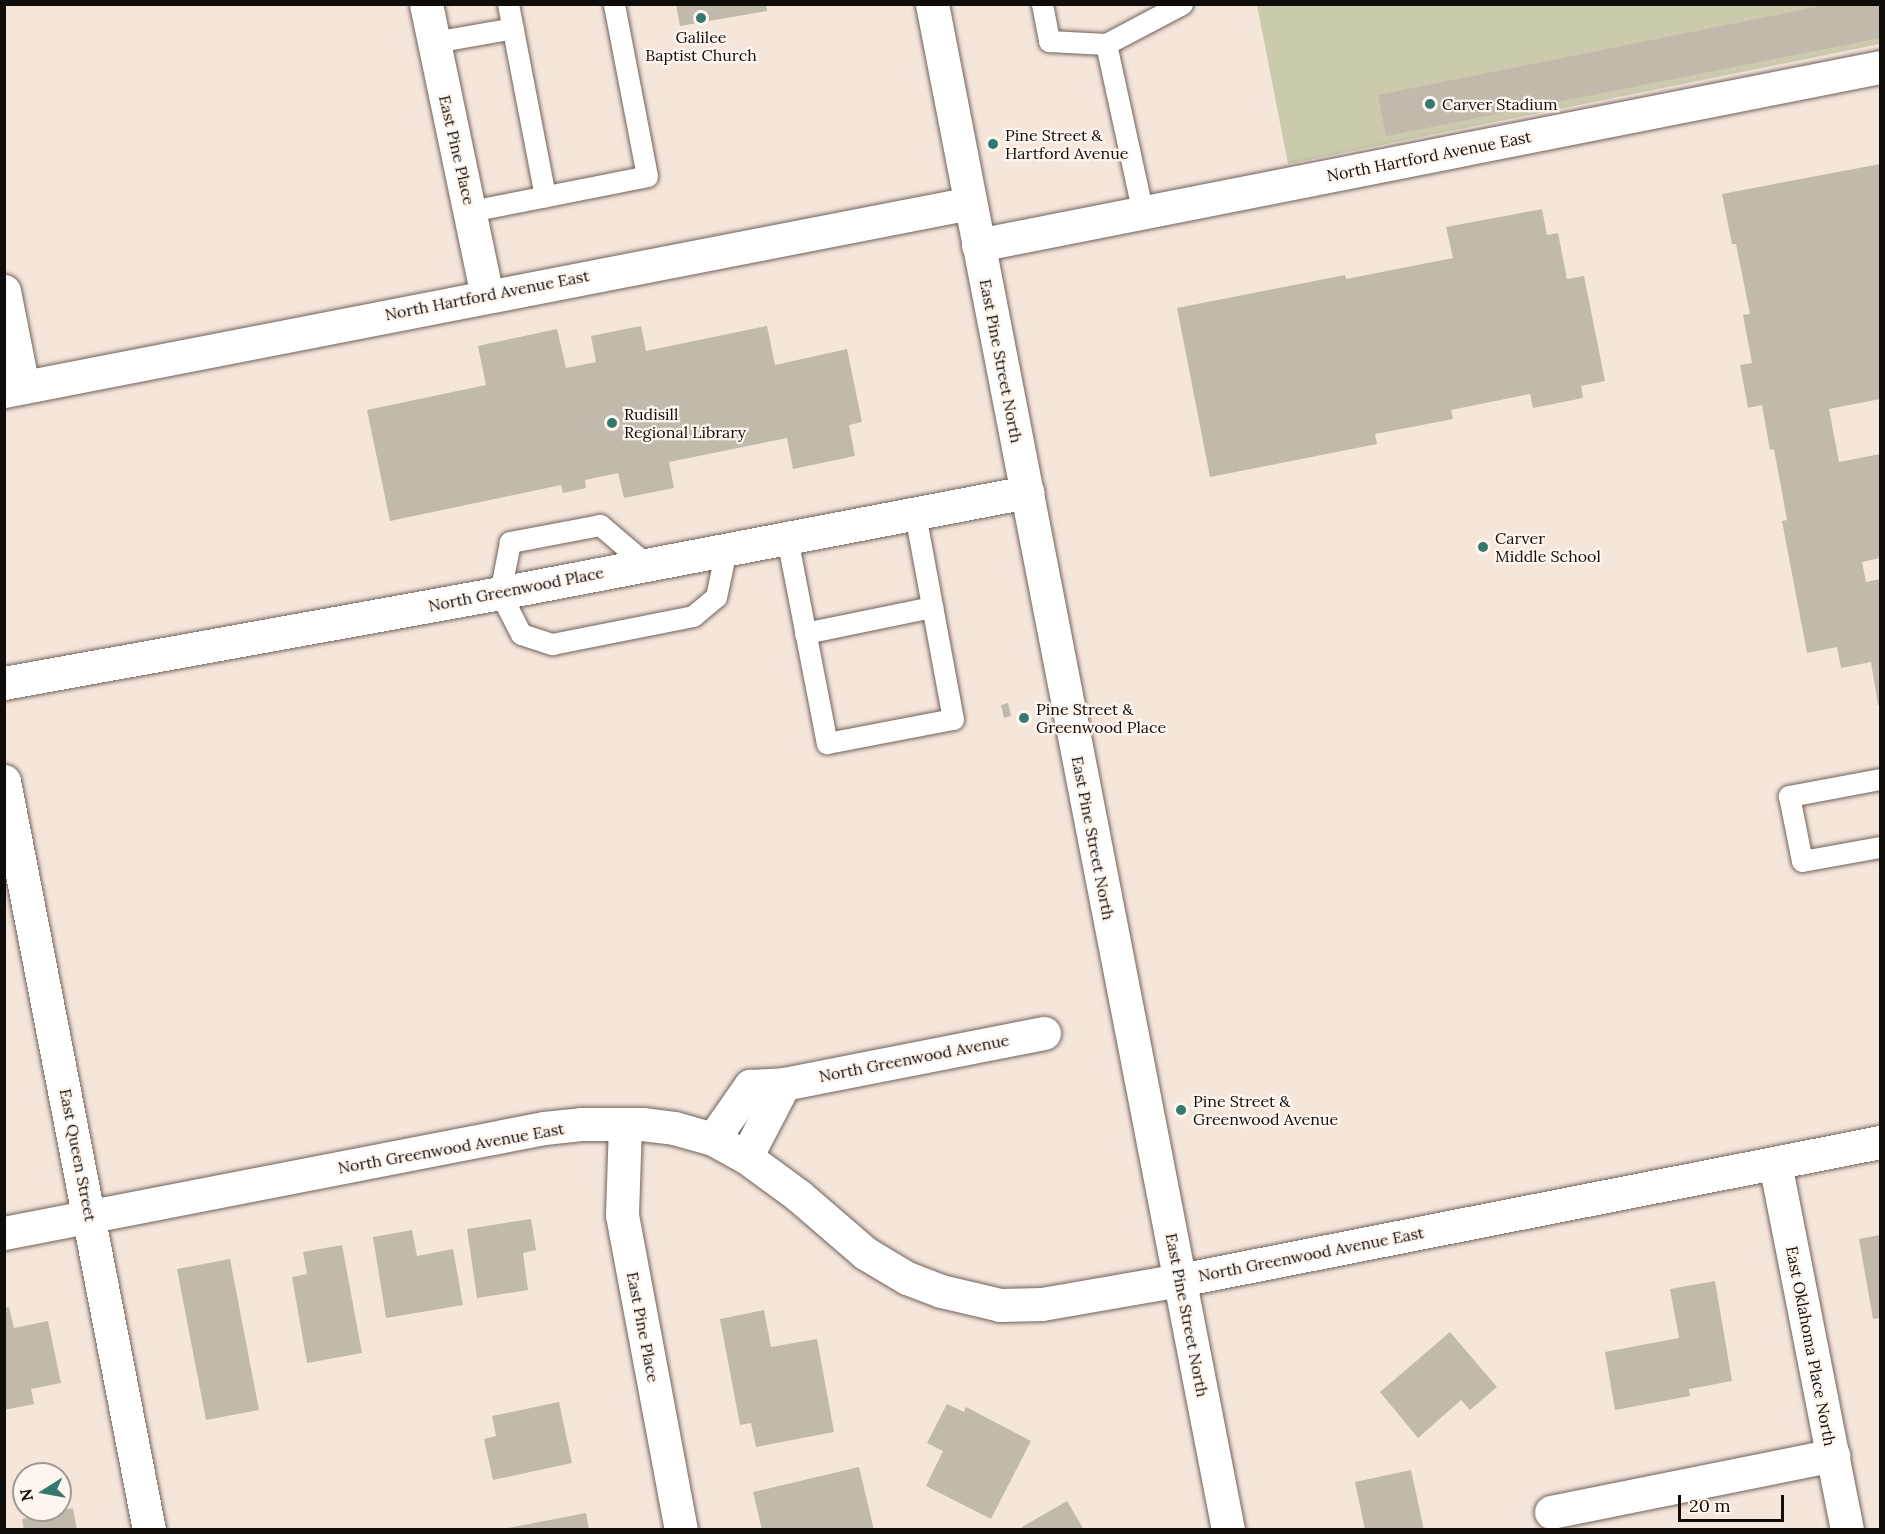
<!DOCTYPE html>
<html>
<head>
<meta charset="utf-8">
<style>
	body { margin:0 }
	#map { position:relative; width:1885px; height:1534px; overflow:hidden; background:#f5e6dc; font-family:Lora,serif }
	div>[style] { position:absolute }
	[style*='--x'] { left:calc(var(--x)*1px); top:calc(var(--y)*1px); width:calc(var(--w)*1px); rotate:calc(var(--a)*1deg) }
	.green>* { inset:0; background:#cbcaad }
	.building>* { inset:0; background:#c1b9ab }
	.roads { filter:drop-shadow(0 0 2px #6f625a) drop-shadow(0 0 2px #6f625a) }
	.lane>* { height:21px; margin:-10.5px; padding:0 10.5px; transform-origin:10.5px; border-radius:10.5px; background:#fff }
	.street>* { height:33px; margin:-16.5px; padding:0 16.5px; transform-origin:16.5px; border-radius:16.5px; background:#fff }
	.secondary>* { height:33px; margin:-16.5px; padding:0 16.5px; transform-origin:16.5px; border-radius:16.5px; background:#fff }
	.dots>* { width:16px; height:16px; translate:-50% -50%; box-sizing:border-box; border:3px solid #fef5ef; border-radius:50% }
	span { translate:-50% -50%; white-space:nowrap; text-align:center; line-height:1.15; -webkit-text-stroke:4.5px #fef5ef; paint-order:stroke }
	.poi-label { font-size:16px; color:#100c09 }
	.left { translate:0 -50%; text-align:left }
	.street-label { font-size:16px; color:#100c09 }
	.frame { position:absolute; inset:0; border:6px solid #100c09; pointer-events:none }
	.north { position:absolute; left:12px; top:1462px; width:60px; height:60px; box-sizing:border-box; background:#fef5ef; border:2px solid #9f9893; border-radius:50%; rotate:259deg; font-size:16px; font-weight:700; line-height:24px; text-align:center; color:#100c09 }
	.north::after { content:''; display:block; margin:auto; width:21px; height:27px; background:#34796e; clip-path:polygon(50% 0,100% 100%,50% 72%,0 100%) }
	.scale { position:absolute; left:1678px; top:1495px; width:106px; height:27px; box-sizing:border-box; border:3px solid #100c09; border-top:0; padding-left:8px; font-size:18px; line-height:21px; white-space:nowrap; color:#100c09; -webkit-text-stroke:4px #fef5ef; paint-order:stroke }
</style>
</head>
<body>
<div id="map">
	<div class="green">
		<i style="clip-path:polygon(1257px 5px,1880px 5px,1880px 44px,1288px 164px)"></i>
	</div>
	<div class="building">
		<i style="clip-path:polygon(676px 4px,766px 4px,767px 11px,680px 26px)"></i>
		<i style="clip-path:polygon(1831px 4px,1880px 4px,1880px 38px,1386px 136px,1378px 95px)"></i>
		<i style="clip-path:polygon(1880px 164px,1880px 399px,1829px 409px,1839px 462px,1880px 454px,1880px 558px,1862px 562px,1866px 582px,1880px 579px,1880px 705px,1878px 705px,1871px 662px,1841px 668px,1837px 647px,1807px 653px,1782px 521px,1787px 520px,1774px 449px,1770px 450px,1762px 405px,1748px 408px,1740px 365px,1752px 363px,1743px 315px,1750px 314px,1736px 244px,1732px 244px,1722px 194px)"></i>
		<i style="clip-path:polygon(1542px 209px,1547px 235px,1558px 233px,1567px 279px,1584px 276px,1605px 381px,1581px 386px,1583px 398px,1533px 408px,1530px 394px,1451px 410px,1453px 419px,1375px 434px,1377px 444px,1210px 477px,1177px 308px,1345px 275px,1346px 279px,1453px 258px,1446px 227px)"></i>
		<i style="clip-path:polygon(641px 326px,646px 351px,767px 326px,775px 365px,847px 349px,862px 422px,849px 425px,855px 456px,793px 469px,787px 438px,669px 462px,674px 488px,624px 498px,618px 473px,585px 480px,586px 488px,563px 493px,561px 485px,390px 521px,367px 410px,486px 385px,478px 346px,557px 329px,566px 368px,596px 362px,591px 336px)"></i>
		<i style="clip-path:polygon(1008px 703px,1011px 716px,1004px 718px,1001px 705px)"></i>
		<i style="clip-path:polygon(531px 1219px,536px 1250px,523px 1253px,528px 1290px,477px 1298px,467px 1229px)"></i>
		<i style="clip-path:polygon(412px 1230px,417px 1256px,453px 1249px,463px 1305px,386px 1318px,373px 1237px)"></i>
		<i style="clip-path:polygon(1880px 1235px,1880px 1318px,1873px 1319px,1859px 1239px)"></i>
		<i style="clip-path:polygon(342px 1245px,362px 1353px,307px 1363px,292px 1277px,307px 1274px,303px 1252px)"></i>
		<i style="clip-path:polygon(230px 1259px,259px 1410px,206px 1420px,177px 1269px)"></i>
		<i style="clip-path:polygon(1715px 1281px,1732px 1381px,1689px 1389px,1690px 1396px,1615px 1410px,1605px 1352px,1679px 1338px,1670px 1289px)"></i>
		<i style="clip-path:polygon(9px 1307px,14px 1328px,48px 1321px,61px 1383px,31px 1389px,34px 1404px,4px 1410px,4px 1308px)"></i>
		<i style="clip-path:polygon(764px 1310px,771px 1347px,817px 1339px,834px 1432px,756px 1447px,751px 1423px,740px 1425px,720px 1319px)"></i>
		<i style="clip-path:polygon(1450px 1332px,1497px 1387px,1470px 1410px,1461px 1400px,1418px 1438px,1380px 1392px)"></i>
		<i style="clip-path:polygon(559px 1402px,572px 1463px,493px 1480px,484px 1439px,496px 1436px,492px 1416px)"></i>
		<i style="clip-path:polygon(947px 1404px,964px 1412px,966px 1407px,1031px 1441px,991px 1519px,926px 1486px,943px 1451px,927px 1443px)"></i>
		<i style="clip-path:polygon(859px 1467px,874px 1530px,762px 1530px,753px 1492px)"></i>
		<i style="clip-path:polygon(1411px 1470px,1424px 1530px,1365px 1530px,1355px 1482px)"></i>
		<i style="clip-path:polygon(1067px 1501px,1084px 1530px,1023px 1530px,1022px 1527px)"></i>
		<i style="clip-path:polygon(73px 1508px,77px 1530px,24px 1530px,22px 1519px)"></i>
		<i style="clip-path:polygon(586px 1513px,589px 1530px,508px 1530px,508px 1528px)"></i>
	</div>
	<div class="roads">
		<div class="lane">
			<i style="--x:508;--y:4;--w:196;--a:79.1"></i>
			<i style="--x:1042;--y:4;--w:38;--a:79"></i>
			<i style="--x:1049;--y:41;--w:57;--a:3"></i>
			<i style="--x:1106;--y:44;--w:86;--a:-27.8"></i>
			<i style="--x:434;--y:42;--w:80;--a:-10"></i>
			<i style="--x:1106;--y:44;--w:173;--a:77.7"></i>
			<i style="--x:471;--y:211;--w:179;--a:-11.2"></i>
			<i style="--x:647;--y:176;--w:175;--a:-100.9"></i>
			<i style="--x:787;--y:538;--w:209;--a:79"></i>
			<i style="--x:827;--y:743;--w:128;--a:-10.8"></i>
			<i style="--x:953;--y:719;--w:208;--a:-100.5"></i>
			<i style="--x:647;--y:565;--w:62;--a:-139.6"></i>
			<i style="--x:600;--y:525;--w:92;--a:169.3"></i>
			<i style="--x:510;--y:542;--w:52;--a:101.1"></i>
			<i style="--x:500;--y:593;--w:46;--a:62.9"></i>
			<i style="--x:521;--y:634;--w:33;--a:18"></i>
			<i style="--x:552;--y:644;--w:144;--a:-11.2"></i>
			<i style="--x:693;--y:616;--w:30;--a:-40"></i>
			<i style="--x:716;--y:597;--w:48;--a:-78"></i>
			<i style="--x:805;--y:633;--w:130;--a:-11.6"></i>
			<i style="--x:1880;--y:779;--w:93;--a:169.4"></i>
			<i style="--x:1789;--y:796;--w:66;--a:78.7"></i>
			<i style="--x:1802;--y:861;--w:79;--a:-10.2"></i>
		</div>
		<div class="street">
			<i style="--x:426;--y:4;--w:297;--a:78.2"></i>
			<i style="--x:978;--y:245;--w:919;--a:-11.16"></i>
			<i style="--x:4;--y:291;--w:98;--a:78.8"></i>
			<i style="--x:4;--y:391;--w:984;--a:-11.01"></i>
			<i style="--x:4;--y:683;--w:504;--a:-10.28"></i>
			<i style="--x:500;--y:593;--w:537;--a:-10.85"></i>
			<i style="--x:4;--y:781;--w:763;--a:79.04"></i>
			<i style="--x:625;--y:1124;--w:91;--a:91.9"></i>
			<i style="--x:622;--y:1215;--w:320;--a:79.4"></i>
			<i style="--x:713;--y:1139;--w:65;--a:-55.1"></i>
			<i style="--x:750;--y:1086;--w:34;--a:-3"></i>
			<i style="--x:784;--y:1084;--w:265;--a:-11.1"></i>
			<i style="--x:746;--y:1157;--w:82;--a:-62.5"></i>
			<i style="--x:1775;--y:1163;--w:374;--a:78.9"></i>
			<i style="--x:4;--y:1233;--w:550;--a:-11"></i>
			<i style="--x:544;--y:1128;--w:37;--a:-6"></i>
			<i style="--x:581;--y:1124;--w:61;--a:0"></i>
			<i style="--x:642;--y:1124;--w:32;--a:7"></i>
			<i style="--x:674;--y:1128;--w:41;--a:15.8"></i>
			<i style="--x:713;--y:1139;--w:38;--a:29"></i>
			<i style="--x:746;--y:1157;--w:66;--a:36.3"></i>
			<i style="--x:799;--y:1196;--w:87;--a:40.8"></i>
			<i style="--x:865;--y:1253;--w:49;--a:30.8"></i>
			<i style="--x:907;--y:1278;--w:36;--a:21"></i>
			<i style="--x:941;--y:1291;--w:61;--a:13.3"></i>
			<i style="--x:1000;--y:1305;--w:42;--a:-1.4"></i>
			<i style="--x:1042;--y:1304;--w:140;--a:-9.9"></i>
			<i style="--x:1551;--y:1512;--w:288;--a:-11.4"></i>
		</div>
		<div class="secondary">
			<i style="--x:932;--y:4;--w:1554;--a:79.02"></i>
			<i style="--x:1180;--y:1280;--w:713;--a:-11.15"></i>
		</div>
	</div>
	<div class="dots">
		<i style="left:701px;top:18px;background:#34796e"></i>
		<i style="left:1430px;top:104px;background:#34796e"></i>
		<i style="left:993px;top:144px;background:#34796e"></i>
		<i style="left:612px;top:423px;background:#34796e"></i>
		<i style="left:1483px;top:547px;background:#34796e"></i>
		<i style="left:1024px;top:718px;background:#34796e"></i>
		<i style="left:1181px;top:1110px;background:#34796e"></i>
	</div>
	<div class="poi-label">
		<span style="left:701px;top:46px">Galilee<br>Baptist Church</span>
		<span class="left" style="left:1442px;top:104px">Carver Stadium</span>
		<span class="left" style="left:1005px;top:144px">Pine Street &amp;<br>Hartford Avenue</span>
		<span class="left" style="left:624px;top:423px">Rudisill<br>Regional Library</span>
		<span class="left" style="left:1495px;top:547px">Carver<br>Middle School</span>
		<span class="left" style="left:1036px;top:718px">Pine Street &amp;<br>Greenwood Place</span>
		<span class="left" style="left:1193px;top:1110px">Pine Street &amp;<br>Greenwood Avenue</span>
	</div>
	<div class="street-label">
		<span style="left:457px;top:150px;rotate:77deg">East Pine Place</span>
		<span style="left:1429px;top:156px;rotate:-11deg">North Hartford Avenue East</span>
		<span style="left:487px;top:295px;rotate:-11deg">North Hartford Avenue East</span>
		<span style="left:1001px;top:361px;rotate:79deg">East Pine Street North</span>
		<span style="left:516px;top:589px;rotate:-11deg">North Greenwood Place</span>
		<span style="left:1093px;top:838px;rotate:79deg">East Pine Street North</span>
		<span style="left:914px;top:1058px;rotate:-11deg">North Greenwood Avenue</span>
		<span style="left:451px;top:1148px;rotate:-10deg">North Greenwood Avenue East</span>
		<span style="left:78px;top:1155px;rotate:79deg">East Queen Street</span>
		<span style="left:1311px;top:1254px;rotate:-11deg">North Greenwood Avenue East</span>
		<span style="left:1187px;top:1315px;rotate:79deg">East Pine Street North</span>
		<span style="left:643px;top:1327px;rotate:79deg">East Pine Place</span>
		<span style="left:1811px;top:1346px;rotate:79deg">East Oklahoma Place North</span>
	</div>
	<div class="frame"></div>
	<div class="north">N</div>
	<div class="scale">20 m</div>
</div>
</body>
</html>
